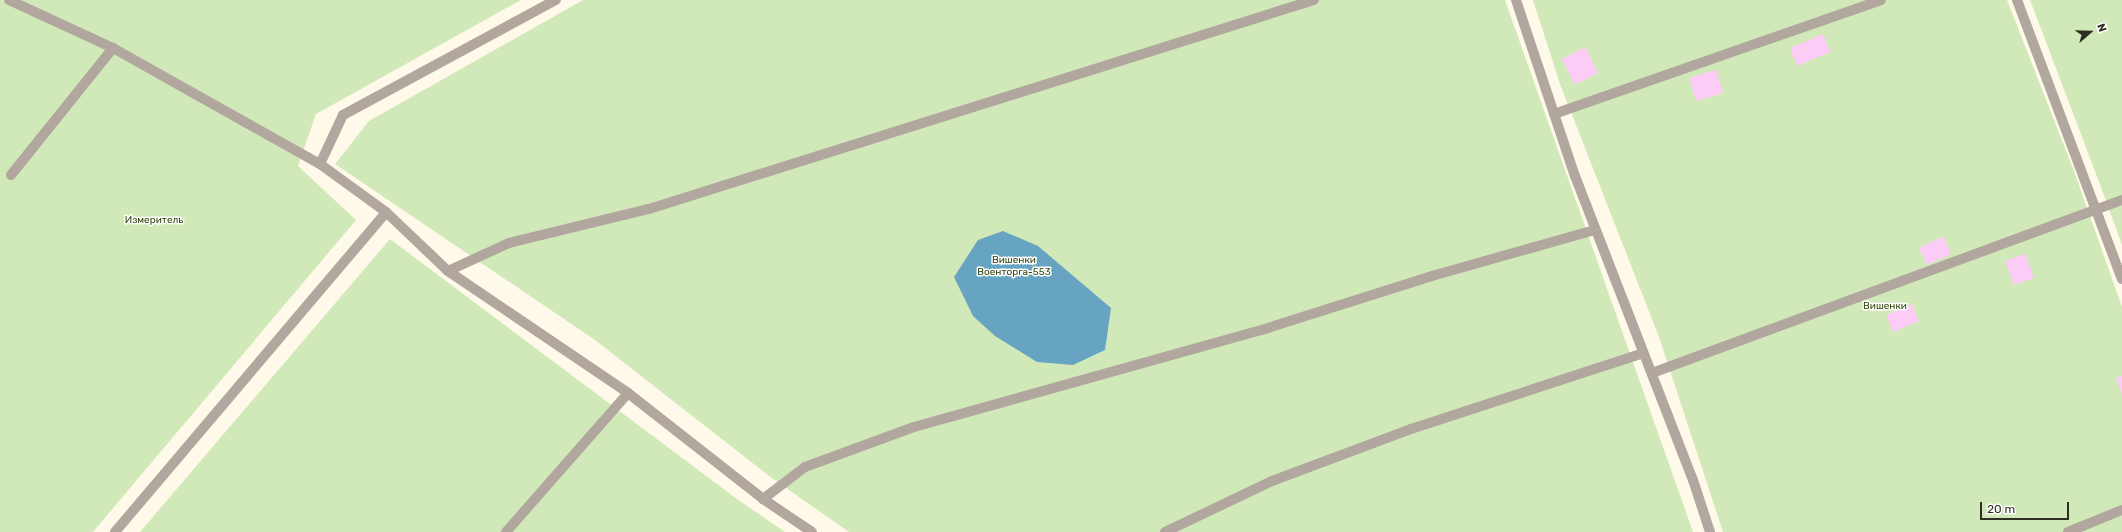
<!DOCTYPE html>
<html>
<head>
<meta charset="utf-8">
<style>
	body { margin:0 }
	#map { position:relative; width:2122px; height:532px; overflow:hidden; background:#fef9e9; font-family:Rubik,sans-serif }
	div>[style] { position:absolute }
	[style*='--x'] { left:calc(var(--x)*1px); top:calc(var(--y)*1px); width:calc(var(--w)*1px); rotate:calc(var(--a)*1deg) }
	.green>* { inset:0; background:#d1e9b8 }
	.water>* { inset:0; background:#67a4c2 }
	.building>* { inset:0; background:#fdccf6 }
	.minor>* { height:10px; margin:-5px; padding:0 5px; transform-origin:5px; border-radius:5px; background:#b1a79f }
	span { translate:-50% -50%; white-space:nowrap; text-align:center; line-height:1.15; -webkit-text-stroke:3px #fff; paint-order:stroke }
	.park-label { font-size:10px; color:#30460e }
	.north { position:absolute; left:2070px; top:12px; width:40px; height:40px; -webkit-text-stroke:3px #fff; paint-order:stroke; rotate:70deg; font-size:11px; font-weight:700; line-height:16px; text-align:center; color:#302d23 }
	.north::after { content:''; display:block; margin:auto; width:14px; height:18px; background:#302d23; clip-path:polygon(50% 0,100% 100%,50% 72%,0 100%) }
	.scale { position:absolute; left:1980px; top:502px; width:89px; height:18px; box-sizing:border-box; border:2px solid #302d23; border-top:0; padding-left:5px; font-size:12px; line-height:14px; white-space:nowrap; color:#302d23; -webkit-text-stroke:3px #fff; paint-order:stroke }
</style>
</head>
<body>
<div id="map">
	<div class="green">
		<i style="clip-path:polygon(0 0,521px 0,316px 114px,298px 166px,356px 220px,93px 532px,0 532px)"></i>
		<i style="clip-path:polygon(583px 0,1505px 0,1693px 532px,849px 532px,769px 476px,595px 340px,335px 164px,369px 121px)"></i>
		<i style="clip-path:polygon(1533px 0,2007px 0,2074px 171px,2122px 307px,2122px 532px,1723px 532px,1659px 337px,1560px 84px)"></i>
		<i style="clip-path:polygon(2030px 0,2122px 0,2122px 245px,2101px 187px)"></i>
		<i style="clip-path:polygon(390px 239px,737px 499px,785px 532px,140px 532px)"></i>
	</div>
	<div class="water">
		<i style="clip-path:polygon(1003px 231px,1038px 246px,1111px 308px,1105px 350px,1073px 365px,1037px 362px,995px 336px,973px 316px,954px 277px,978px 240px)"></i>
	</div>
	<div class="building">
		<i style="clip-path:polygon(1823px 34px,1830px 52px,1797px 66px,1790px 48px)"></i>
		<i style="clip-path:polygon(1585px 47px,1598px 73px,1575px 85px,1562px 59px)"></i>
		<i style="clip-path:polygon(1716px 70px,1723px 93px,1696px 101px,1689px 78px)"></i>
		<i style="clip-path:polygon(1943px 236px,1951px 254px,1927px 265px,1919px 248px)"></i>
		<i style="clip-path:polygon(2025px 254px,2034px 278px,2014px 285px,2005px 261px)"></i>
		<i style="clip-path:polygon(1912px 304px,1919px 321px,1893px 332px,1886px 315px)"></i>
		<i style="clip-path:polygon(2122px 376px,2122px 394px,2116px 378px)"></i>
	</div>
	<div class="minor">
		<i style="--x:9;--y:0;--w:115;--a:24.8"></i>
		<i style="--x:113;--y:48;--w:237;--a:29.3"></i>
		<i style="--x:320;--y:164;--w:82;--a:36"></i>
		<i style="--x:386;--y:212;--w:86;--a:43.6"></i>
		<i style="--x:448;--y:271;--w:217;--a:34.1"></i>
		<i style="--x:628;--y:393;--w:172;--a:38.1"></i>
		<i style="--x:763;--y:499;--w:59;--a:34"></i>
		<i style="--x:1516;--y:0;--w:186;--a:71.5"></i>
		<i style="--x:1575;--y:176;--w:326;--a:68.8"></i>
		<i style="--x:1693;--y:480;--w:55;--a:71.9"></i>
		<i style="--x:2017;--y:0;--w:298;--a:69.4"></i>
		<i style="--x:1554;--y:114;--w:346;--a:-19.2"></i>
		<i style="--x:320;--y:164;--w:54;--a:-64.9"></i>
		<i style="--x:343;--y:115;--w:242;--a:-28.4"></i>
		<i style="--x:11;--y:175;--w:163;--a:-51.2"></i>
		<i style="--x:448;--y:271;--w:67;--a:-24.7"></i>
		<i style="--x:509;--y:243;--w:144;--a:-13.7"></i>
		<i style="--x:649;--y:209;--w:697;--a:-17.45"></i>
		<i style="--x:1652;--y:373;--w:501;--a:-20.21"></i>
		<i style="--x:763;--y:499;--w:53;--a:-37.3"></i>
		<i style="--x:805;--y:467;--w:116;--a:-20.2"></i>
		<i style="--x:914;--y:427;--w:368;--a:-15.6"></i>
		<i style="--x:1268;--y:328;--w:172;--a:-17.6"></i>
		<i style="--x:1432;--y:276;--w:169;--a:-15.8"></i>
		<i style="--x:115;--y:532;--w:419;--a:-49.7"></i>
		<i style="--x:506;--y:532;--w:185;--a:-48.7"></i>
		<i style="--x:1165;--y:532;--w:119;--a:-25.5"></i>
		<i style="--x:1272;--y:481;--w:148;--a:-20.5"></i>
		<i style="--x:1411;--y:429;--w:244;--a:-18.1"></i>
		<i style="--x:2068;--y:532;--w:58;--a:-22.2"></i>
	</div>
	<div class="park-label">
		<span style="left:154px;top:221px">Измеритель</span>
		<span style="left:1014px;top:266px">Вишенки<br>Военторга-553</span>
		<span style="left:1885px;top:307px">Вишенки</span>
	</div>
	<div class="north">N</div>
	<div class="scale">20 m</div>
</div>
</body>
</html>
